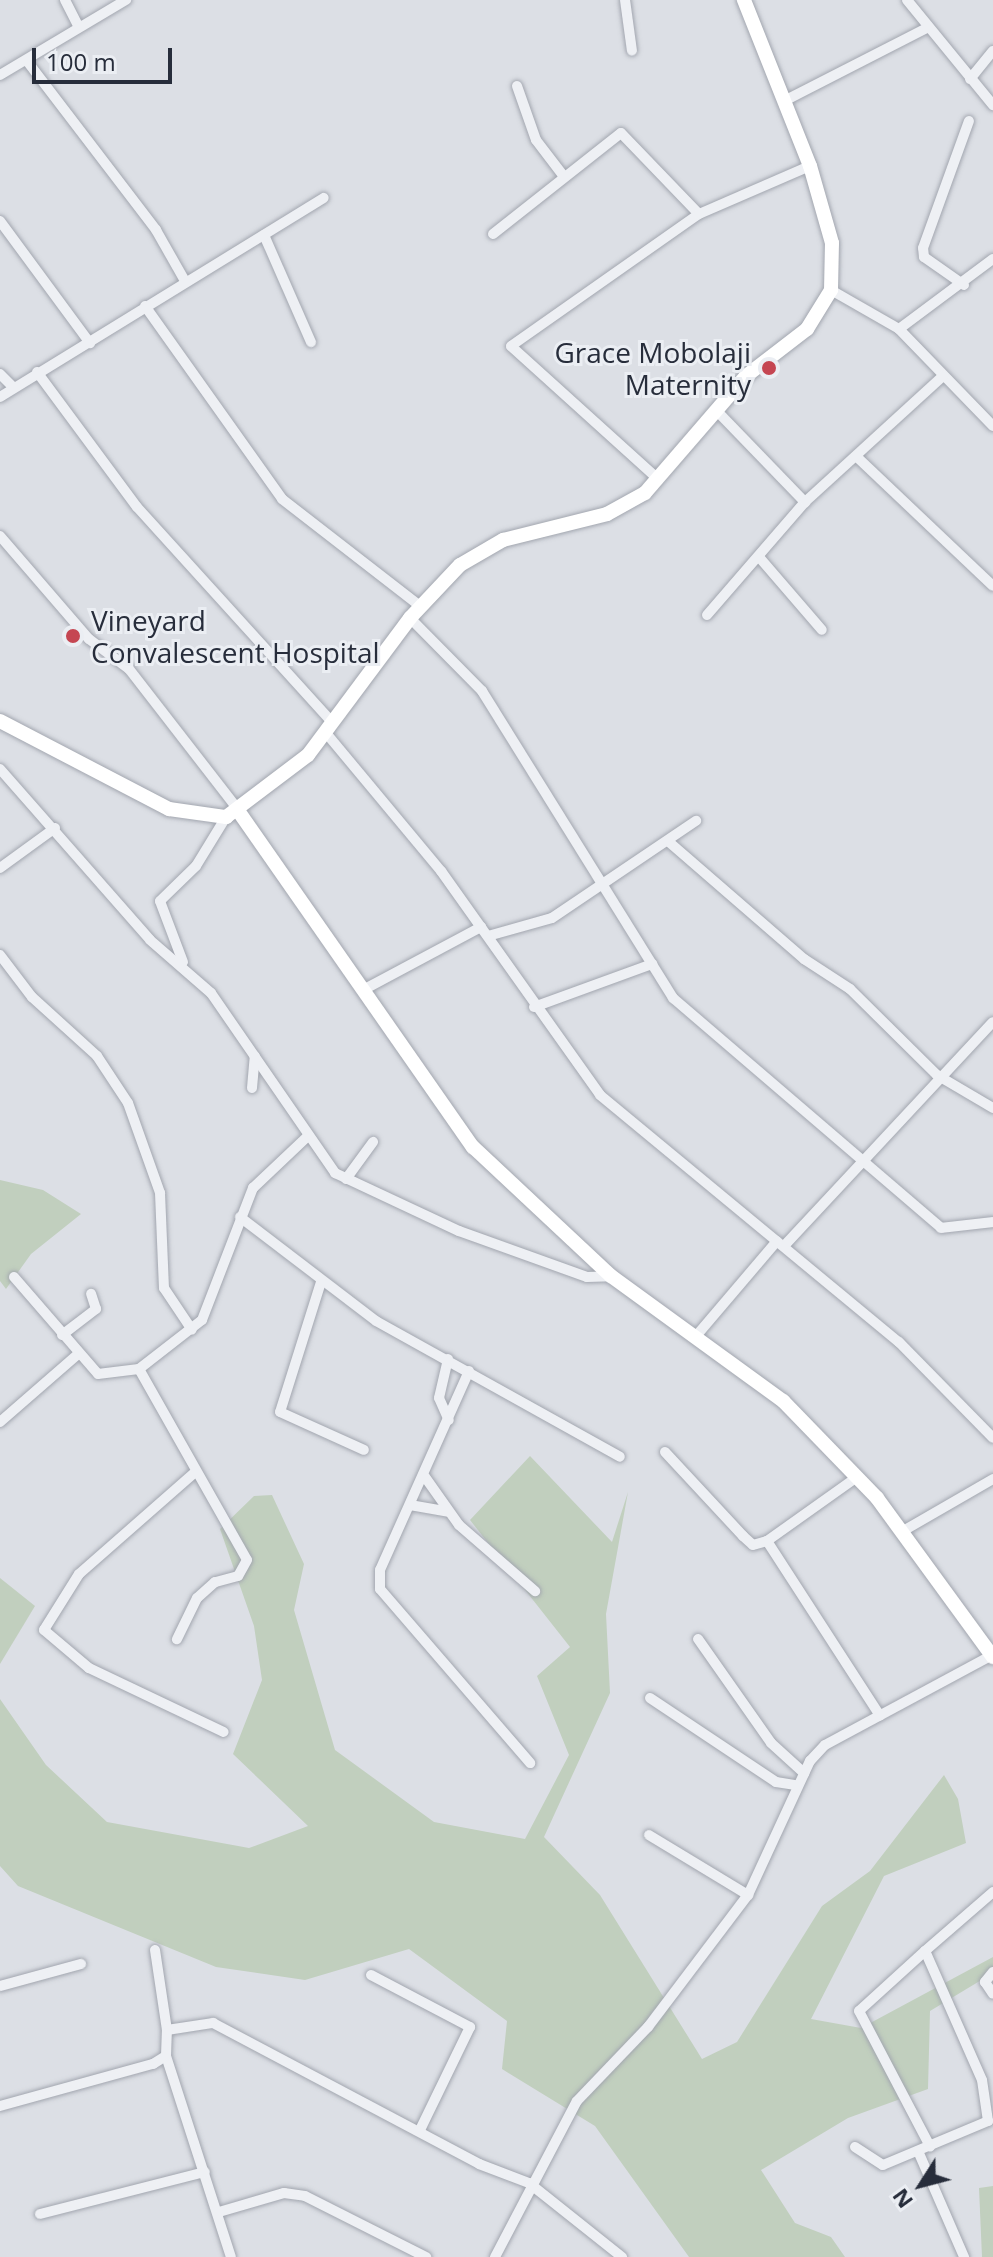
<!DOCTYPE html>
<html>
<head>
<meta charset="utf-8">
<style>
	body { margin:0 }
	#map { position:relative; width:993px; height:2257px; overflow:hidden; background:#dcdfe5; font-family:"Open Sans",sans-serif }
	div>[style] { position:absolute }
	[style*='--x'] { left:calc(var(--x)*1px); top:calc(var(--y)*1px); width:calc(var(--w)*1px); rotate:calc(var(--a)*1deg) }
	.green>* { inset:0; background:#c1cfbe }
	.roads { filter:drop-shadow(0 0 2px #a2a6af) drop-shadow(0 0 2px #a2a6af) }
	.street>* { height:10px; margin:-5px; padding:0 5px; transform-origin:5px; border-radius:5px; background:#eef0f4 }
	.secondary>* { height:14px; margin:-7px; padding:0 7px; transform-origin:7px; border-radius:7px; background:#fff }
	.dots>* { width:22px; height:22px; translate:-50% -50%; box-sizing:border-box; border:4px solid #ebeef3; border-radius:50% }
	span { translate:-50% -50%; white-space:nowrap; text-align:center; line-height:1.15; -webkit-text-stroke:6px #ebeef3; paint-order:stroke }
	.poi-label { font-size:28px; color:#272d3b }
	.right { translate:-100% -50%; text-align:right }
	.left { translate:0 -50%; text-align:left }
	.north { position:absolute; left:881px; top:2145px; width:80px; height:80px; -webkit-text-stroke:6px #ebeef3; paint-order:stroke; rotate:234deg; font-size:22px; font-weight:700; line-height:32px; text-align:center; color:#272d3b }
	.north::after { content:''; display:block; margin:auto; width:28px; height:36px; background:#272d3b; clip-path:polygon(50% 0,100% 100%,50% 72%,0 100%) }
	.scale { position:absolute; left:32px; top:48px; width:140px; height:36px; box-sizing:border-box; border:4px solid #272d3b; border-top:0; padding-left:10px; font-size:24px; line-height:28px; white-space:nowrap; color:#272d3b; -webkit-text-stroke:6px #ebeef3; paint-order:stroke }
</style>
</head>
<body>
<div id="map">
	<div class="green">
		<i style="clip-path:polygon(0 1180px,43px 1190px,81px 1214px,31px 1254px,6px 1289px,0 1281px)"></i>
		<i style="clip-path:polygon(530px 1456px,612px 1542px,628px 1492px,606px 1614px,610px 1693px,544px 1837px,600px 1895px,702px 2059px,737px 2042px,822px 1906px,870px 1871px,944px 1775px,958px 1799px,966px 1843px,884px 1876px,811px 2019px,861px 2028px,993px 1957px,993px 1973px,930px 2011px,928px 2089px,848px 2118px,761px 2170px,795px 2223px,831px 2237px,845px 2257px,689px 2257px,595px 2126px,502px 2069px,507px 2021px,409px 1949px,305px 1980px,216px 1967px,18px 1886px,0 1866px,0 1699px,46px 1765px,107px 1822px,249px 1848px,308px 1826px,233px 1754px,262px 1680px,254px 1626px,220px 1529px,254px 1496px,272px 1495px,304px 1564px,294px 1610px,335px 1750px,434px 1822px,525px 1839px,569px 1755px,537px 1676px,570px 1647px,470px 1520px)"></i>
		<i style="clip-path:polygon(0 1578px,35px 1606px,0 1664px)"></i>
		<i style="clip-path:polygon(993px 2186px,993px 2257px,982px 2257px,979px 2188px)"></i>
	</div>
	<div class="roads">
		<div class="street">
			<i style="--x:65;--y:0;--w:30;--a:63"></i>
			<i style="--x:625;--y:0;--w:51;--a:82.2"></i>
			<i style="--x:907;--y:0;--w:136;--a:50.7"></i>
			<i style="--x:27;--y:61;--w:213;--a:52.6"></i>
			<i style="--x:156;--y:230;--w:59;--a:60.4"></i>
			<i style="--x:0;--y:75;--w:147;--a:-30.8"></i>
			<i style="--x:970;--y:79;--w:36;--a:-51"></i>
			<i style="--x:517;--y:86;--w:57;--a:70.6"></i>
			<i style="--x:536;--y:140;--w:43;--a:52.6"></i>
			<i style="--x:788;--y:99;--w:154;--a:-27.1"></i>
			<i style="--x:0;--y:221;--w:152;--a:53.6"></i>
			<i style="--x:493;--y:234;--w:163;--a:-38.3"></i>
			<i style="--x:621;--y:133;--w:112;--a:46.1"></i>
			<i style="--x:264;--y:235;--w:117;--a:66.3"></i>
			<i style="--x:964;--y:285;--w:49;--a:-145"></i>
			<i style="--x:924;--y:257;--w:9;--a:-96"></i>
			<i style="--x:923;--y:248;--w:135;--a:-70.1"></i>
			<i style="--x:831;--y:290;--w:78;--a:29.8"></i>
			<i style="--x:899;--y:329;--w:135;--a:45.9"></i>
			<i style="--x:145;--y:306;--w:237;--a:54.6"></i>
			<i style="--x:282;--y:499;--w:175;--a:37.8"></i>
			<i style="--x:899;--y:329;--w:117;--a:-36.7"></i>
			<i style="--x:37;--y:372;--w:168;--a:53.5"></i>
			<i style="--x:137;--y:507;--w:290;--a:47.8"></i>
			<i style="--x:0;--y:374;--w:18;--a:45"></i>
			<i style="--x:0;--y:397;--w:380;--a:-31.6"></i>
			<i style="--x:717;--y:411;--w:127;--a:46"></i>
			<i style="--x:857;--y:457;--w:187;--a:43.5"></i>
			<i style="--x:658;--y:479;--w:198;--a:-137.9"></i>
			<i style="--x:511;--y:346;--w:230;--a:-35.1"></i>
			<i style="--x:699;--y:214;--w:121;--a:-23.4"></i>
			<i style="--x:0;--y:536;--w:136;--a:49.2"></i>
			<i style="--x:89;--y:639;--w:50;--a:36.9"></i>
			<i style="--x:129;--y:669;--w:180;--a:52.2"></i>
			<i style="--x:759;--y:557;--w:96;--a:49.2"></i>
			<i style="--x:707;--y:615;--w:150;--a:-49.1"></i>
			<i style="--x:805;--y:502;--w:187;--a:-42.4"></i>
			<i style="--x:410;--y:618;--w:103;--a:45.4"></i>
			<i style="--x:482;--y:691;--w:362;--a:58.1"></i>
			<i style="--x:673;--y:998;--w:353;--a:40.6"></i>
			<i style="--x:941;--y:1228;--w:52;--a:-6.6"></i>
			<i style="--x:326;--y:733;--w:180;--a:50.2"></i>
			<i style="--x:441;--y:871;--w:275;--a:54.6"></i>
			<i style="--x:600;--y:1095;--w:388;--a:39.6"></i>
			<i style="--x:899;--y:1342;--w:134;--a:45.6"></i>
			<i style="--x:0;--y:769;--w:227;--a:48.7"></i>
			<i style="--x:150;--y:940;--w:81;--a:41"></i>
			<i style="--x:211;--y:993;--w:219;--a:55.4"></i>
			<i style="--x:335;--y:1173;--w:137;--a:25.1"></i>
			<i style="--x:459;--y:1231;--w:136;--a:19.8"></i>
			<i style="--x:587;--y:1277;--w:24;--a:-2"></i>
			<i style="--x:669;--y:842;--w:179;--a:40.9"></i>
			<i style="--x:804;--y:959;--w:55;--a:33.1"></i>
			<i style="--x:850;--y:989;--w:122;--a:44.7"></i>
			<i style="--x:937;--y:1075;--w:65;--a:30.5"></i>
			<i style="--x:0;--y:868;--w:68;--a:-36"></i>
			<i style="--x:488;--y:936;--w:66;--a:-15.7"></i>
			<i style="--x:552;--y:918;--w:174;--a:-34"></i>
			<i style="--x:0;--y:955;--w:53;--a:52.7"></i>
			<i style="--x:32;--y:997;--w:88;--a:42.2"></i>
			<i style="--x:97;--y:1056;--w:56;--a:56.6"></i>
			<i style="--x:128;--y:1103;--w:96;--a:70.4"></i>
			<i style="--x:160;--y:1193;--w:95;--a:87.6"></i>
			<i style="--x:164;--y:1288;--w:50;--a:56.3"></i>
			<i style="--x:183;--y:962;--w:65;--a:-110.7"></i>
			<i style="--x:160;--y:901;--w:50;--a:-44.2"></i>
			<i style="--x:196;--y:866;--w:57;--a:-58.5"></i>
			<i style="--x:363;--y:990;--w:134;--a:-28.1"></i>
			<i style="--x:534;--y:1007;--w:126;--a:-20"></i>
			<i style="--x:252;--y:1088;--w:32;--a:-85"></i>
			<i style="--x:346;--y:1179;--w:46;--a:-53.9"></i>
			<i style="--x:240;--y:1217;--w:171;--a:37.4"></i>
			<i style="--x:376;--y:1321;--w:279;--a:29.1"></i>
			<i style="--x:784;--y:1246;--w:306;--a:-47"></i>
			<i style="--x:14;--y:1277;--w:128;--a:49.1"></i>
			<i style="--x:98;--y:1374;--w:41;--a:-7"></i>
			<i style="--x:139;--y:1369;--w:80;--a:-37.9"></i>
			<i style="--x:202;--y:1320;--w:142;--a:-68.9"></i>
			<i style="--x:253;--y:1188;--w:74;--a:-43.4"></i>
			<i style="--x:321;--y:1282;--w:136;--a:107.5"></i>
			<i style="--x:280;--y:1412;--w:92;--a:24.3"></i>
			<i style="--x:62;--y:1335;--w:43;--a:-37.4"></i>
			<i style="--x:96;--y:1309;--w:16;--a:-108"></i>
			<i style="--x:697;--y:1335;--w:123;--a:-49.6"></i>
			<i style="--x:448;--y:1359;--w:40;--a:103"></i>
			<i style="--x:439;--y:1398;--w:24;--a:66"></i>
			<i style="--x:139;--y:1369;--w:219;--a:60.5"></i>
			<i style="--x:247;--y:1560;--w:18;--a:119"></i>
			<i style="--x:238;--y:1576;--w:24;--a:165"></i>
			<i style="--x:215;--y:1582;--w:24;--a:138"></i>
			<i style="--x:197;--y:1598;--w:46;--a:116"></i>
			<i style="--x:469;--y:1371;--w:218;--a:114.1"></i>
			<i style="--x:380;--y:1570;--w:19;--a:90"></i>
			<i style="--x:380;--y:1589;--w:230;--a:49.2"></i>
			<i style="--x:0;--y:1422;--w:102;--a:-41"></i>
			<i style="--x:665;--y:1452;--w:115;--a:47.1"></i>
			<i style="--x:743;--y:1536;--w:13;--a:42"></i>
			<i style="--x:753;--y:1545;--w:15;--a:-16"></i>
			<i style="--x:193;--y:1474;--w:152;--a:138.7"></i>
			<i style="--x:79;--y:1574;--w:66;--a:122"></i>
			<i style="--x:44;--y:1630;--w:59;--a:40.2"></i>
			<i style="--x:89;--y:1668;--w:149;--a:25.4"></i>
			<i style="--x:425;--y:1477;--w:59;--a:54.7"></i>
			<i style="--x:459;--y:1525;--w:101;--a:41"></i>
			<i style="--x:857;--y:1477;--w:110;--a:144.6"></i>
			<i style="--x:767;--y:1541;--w:208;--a:57.1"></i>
			<i style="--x:410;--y:1505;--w:39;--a:10"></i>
			<i style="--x:903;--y:1531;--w:104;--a:-30"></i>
			<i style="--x:698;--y:1639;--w:127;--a:54.9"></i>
			<i style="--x:771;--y:1743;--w:45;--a:42.3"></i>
			<i style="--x:650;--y:1698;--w:151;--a:33.7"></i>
			<i style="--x:776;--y:1782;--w:20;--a:9"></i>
			<i style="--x:649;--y:1835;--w:116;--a:31.2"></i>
			<i style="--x:155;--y:1950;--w:81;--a:81.5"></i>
			<i style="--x:925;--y:1951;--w:89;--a:137.7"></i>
			<i style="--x:859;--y:2011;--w:153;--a:62.3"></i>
			<i style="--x:993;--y:1972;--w:13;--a:129"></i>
			<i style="--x:985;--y:1982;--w:14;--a:56"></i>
			<i style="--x:371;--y:1975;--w:112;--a:27.7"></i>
			<i style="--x:470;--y:2027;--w:112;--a:115.9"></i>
			<i style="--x:0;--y:1986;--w:84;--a:-15.2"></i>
			<i style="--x:166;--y:2056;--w:211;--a:72.1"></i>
			<i style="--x:0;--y:2106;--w:159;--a:-15.4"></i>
			<i style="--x:153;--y:2064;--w:15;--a:-32"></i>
			<i style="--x:166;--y:2056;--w:26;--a:-88"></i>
			<i style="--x:167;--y:2030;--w:47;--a:-8.7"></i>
			<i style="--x:213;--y:2023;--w:301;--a:27.9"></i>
			<i style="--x:479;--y:2164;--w:53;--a:20.8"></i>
			<i style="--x:529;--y:2183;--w:119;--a:38.5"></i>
			<i style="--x:855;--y:2147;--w:33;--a:33"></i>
			<i style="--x:883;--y:2165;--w:114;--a:-22.7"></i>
			<i style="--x:988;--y:2121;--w:41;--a:-98.3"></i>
			<i style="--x:982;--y:2080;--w:141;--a:-113.8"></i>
			<i style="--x:925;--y:1951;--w:90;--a:-40.9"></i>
			<i style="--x:918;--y:2151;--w:116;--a:66.5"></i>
			<i style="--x:219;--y:2212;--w:68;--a:-16.3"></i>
			<i style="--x:284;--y:2193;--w:21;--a:8"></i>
			<i style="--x:305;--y:2196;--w:136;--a:26.8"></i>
			<i style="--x:40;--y:2214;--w:170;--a:-14.3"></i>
			<i style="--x:495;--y:2257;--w:176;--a:-62.3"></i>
			<i style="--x:577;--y:2101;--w:103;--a:-46.2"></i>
			<i style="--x:648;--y:2027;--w:166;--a:-52.9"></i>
			<i style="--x:748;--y:1895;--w:148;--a:-65.2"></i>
			<i style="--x:810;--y:1761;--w:22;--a:-47"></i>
			<i style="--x:825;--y:1745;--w:190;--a:-28.3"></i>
		</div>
		<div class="secondary">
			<i style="--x:0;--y:721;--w:191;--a:27.5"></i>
			<i style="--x:169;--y:809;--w:58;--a:8"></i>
			<i style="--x:226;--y:817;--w:103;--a:-37.1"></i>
			<i style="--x:308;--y:755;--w:171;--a:-53.3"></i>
			<i style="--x:410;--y:618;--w:73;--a:-46.7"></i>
			<i style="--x:460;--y:565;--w:50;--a:-30.2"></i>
			<i style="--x:503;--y:540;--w:107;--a:-14"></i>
			<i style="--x:607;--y:514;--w:43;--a:-28.9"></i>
			<i style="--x:645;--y:493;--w:155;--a:-49.2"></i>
			<i style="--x:746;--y:376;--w:77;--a:-37.6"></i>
			<i style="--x:807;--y:329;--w:46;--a:-58.4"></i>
			<i style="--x:831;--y:290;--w:47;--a:-88.8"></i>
			<i style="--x:832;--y:243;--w:80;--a:-105.9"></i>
			<i style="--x:810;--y:166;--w:179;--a:-111.7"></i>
			<i style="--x:239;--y:812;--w:409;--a:55.1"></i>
			<i style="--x:473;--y:1147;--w:189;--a:43.1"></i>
			<i style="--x:611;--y:1276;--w:213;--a:36"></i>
			<i style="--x:783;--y:1401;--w:135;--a:45.9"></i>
			<i style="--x:877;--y:1498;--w:197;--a:53.9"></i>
		</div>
	</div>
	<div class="dots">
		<i style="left:769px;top:368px;background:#c54652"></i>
		<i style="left:73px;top:636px;background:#c54652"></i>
	</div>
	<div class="poi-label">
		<span class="right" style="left:751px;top:368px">Grace Mobolaji<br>Maternity</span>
		<span class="left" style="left:91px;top:636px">Vineyard<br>Convalescent Hospital</span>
	</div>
	<div class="north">N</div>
	<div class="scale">100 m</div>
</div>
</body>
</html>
